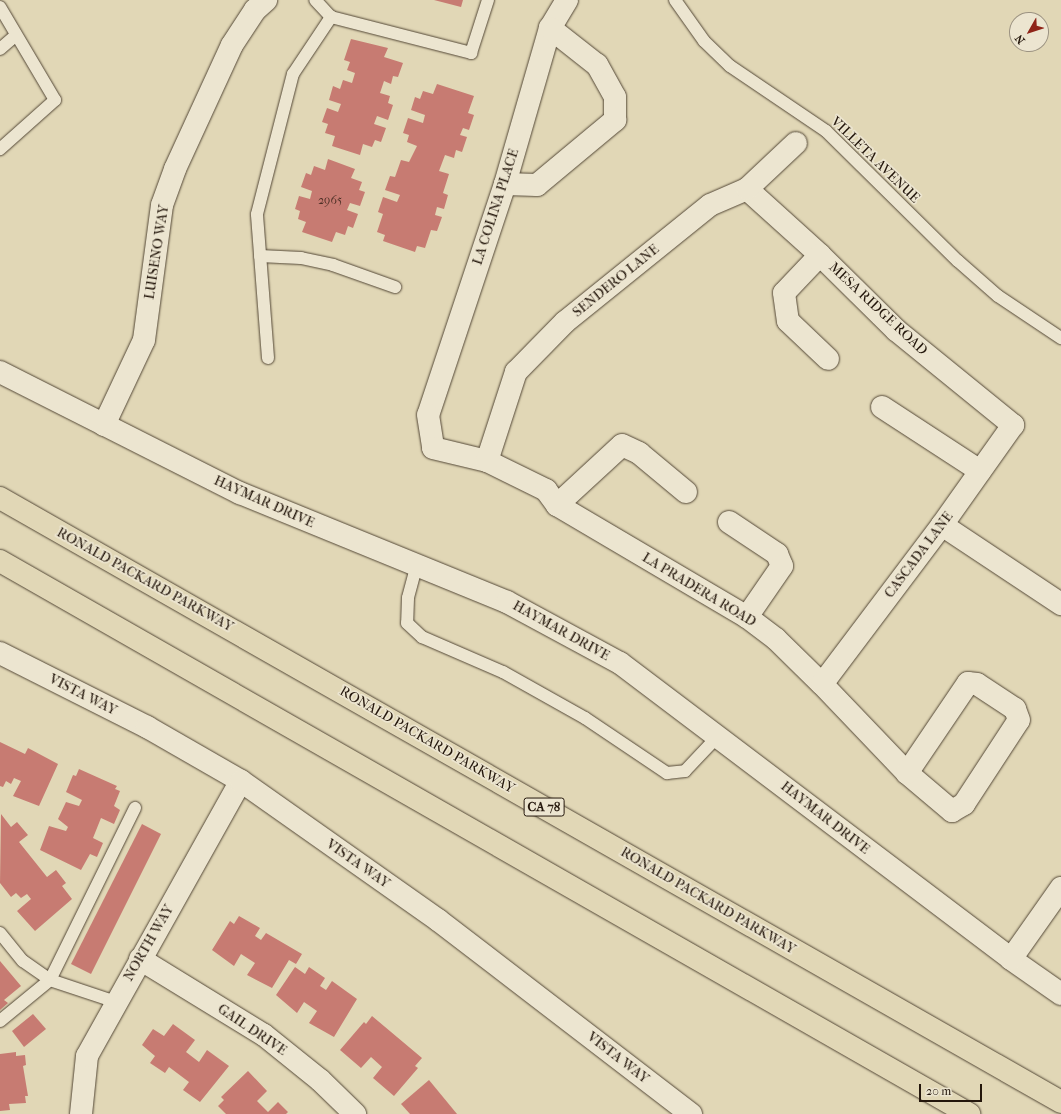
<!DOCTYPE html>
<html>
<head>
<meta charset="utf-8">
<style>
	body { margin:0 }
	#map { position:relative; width:1061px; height:1114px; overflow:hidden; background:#e1d7b6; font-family:"IM FELL French Canon",serif }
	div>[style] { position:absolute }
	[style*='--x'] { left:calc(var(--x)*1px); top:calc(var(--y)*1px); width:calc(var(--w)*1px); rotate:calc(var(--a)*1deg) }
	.building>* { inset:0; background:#c77b72 }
	.roads { filter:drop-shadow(0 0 1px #534736) drop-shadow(0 0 1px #534736) }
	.service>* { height:12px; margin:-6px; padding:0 6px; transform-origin:6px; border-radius:6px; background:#ece5d0 }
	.minor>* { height:22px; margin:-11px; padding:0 11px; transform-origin:11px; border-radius:11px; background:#ece5d0 }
	.tertiary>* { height:22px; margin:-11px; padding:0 11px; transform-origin:11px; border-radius:11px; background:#ece5d0 }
	.secondary>* { height:22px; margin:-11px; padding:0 11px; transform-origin:11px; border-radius:11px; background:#ece5d0 }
	.motorway>* { height:22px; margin:-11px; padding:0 11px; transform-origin:11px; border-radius:11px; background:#e1d7b6 }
	span { translate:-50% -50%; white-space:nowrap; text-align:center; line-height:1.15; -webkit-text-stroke:3.5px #ece5d0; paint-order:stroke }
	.number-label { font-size:12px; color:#4d3026 }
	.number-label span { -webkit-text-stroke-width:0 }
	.shield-label span { padding:1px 3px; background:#ece5d0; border:1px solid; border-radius:3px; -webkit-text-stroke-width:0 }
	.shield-label { font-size:13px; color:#24170c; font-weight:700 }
	.street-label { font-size:14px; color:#24170c }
	.north { position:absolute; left:1009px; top:12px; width:40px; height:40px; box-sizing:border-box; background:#ece5d0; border:1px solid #9c9382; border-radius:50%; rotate:231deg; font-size:11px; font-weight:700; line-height:16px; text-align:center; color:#24170c }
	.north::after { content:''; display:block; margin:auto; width:14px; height:18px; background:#8f2418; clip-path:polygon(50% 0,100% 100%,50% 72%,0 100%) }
	.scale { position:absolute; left:919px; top:1084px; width:63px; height:18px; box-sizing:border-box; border:2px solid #24170c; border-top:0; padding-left:5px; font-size:12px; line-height:14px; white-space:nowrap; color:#24170c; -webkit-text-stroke:3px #ece5d0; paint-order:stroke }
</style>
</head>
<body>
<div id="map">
	<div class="building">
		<i style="clip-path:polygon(434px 0,463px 0,461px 7px)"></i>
		<i style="clip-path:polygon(351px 39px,388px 48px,384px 57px,403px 63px,398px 77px,393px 76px,391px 84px,384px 81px,380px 93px,390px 96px,388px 103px,393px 105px,388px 120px,377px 116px,374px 124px,386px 128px,381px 142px,375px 140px,372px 147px,363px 144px,360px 155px,332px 146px,335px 136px,325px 133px,328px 124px,322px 122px,327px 108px,338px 112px,341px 104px,329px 100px,333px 86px,340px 89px,343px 80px,352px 83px,355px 73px,347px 70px,350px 62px,344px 60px)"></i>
		<i style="clip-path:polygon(437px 84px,474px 96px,468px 113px,474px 115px,469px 130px,463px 128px,460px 135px,467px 137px,462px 152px,456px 150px,454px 158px,445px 155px,439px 171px,449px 174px,443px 193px,448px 195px,444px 209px,437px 207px,435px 215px,442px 217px,437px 231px,431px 230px,425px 248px,417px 246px,415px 252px,383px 241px,385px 235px,377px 232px,383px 214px,378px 212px,383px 197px,397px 202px,400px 195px,385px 190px,390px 176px,395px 177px,401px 160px,409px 162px,417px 146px,407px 142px,409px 135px,403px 133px,408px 118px,423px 123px,425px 115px,411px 110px,415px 97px,420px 99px,423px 91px,433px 94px)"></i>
		<i style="clip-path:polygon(328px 159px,355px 169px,351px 178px,362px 182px,359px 190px,365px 192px,360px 206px,350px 203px,347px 210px,358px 214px,353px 228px,348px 226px,345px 235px,336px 232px,332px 242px,302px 232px,306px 222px,298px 219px,300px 211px,295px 209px,299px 196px,310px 199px,312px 191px,301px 187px,306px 173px,311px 175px,314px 166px,325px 170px)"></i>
		<i style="clip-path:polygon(0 742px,25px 754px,28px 748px,58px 764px,39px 806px,13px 796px,21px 781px,14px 778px,11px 784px,6px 781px,3px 787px,0 786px)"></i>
		<i style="clip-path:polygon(79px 769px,117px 786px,115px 789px,120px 791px,114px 806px,120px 810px,114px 824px,101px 818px,93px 838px,103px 843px,97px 857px,90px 854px,81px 870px,40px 850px,49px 826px,66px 831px,68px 827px,58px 819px,66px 802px,79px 806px,82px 800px,66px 792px,73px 775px,76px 776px)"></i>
		<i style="clip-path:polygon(1px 814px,11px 827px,17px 822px,28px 835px,19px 842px,47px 877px,56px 870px,66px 883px,62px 886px,72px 899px,35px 931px,17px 911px,31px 899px,27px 894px,21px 898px,16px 893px,11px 897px,0 883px)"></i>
		<i style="clip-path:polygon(142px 824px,161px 834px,91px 974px,71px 964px)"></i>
		<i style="clip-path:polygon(239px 916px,260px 928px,255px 936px,261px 940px,266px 933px,302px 954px,296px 964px,289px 960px,272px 988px,247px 975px,255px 963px,241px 954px,234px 966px,212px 950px,230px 921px,234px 924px)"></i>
		<i style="clip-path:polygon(0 961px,21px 986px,4px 1000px,8px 1003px,0 1010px)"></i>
		<i style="clip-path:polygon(295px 967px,305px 974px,309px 967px,325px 978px,320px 986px,326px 990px,332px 981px,357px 999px,334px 1037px,309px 1023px,317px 1011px,304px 1002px,297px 1013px,276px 995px)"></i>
		<i style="clip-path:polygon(33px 1014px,46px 1029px,24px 1047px,12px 1031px)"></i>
		<i style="clip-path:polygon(372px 1016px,422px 1058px,415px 1066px,418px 1068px,394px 1096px,373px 1078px,382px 1067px,371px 1057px,361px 1068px,340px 1050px,364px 1022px,366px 1024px)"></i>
		<i style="clip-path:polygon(173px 1024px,195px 1040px,186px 1052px,199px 1062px,207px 1050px,229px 1066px,200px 1102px,183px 1090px,189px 1082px,169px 1067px,165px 1073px,150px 1063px,155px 1056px,142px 1045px,153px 1029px,164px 1036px)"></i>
		<i style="clip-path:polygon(16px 1052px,16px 1056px,25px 1055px,26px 1065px,23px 1066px,28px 1096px,25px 1096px,26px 1103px,9px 1104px,10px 1110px,0 1111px,0 1054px)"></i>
		<i style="clip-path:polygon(248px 1071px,267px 1091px,257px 1101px,268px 1112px,278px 1102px,288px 1112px,286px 1114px,226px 1114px,218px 1106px,224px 1100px,221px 1097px)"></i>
		<i style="clip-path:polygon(429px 1080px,457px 1114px,410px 1114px,401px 1104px)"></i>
	</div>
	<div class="roads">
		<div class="service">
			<i style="--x:675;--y:0;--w:50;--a:54.7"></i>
			<i style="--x:704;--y:41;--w:36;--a:44"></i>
			<i style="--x:730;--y:66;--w:116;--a:34.1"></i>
			<i style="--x:826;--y:131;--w:185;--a:44.6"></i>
			<i style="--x:958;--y:261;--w:53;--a:41.2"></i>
			<i style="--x:998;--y:296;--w:76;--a:33.7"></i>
			<i style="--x:0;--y:7;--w:108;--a:59.4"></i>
			<i style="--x:55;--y:100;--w:74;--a:138.3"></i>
			<i style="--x:331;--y:17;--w:145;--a:14.4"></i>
			<i style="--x:471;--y:53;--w:56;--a:-72.2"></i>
			<i style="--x:0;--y:49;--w:21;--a:-41"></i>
			<i style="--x:260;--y:256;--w:41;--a:2.8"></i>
			<i style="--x:301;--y:258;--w:33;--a:12"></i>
			<i style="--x:333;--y:265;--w:66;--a:19.5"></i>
			<i style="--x:268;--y:358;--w:144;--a:-94.4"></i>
			<i style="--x:257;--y:214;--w:145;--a:-75.6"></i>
			<i style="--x:293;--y:74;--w:69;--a:-56.3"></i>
			<i style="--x:331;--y:17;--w:23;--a:-133"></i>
			<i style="--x:417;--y:564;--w:35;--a:105"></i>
			<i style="--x:408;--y:598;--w:25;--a:92"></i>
			<i style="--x:407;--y:623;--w:21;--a:43"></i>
			<i style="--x:422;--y:637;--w:88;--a:23.4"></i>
			<i style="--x:503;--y:672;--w:94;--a:29.3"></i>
			<i style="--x:585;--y:718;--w:99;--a:33.9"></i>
			<i style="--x:667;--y:773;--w:18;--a:-6"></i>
			<i style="--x:685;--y:771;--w:48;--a:-46.7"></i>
			<i style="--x:0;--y:933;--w:36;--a:51"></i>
			<i style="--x:23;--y:961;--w:33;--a:35"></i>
			<i style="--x:50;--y:980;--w:192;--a:-63.7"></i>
			<i style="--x:0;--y:1021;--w:65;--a:-39.4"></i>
			<i style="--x:50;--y:980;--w:70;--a:18.4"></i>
		</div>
		<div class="minor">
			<i style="--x:567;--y:0;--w:33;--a:121"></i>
			<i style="--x:550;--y:28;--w:162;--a:106.1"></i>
			<i style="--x:505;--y:184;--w:243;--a:108.4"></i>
			<i style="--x:428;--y:415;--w:33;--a:81"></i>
			<i style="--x:433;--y:448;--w:56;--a:13.5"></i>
			<i style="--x:487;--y:461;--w:66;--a:26.2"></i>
			<i style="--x:546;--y:490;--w:19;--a:54"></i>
			<i style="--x:557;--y:505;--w:221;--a:30.5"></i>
			<i style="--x:747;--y:617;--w:36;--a:37"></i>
			<i style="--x:776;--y:639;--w:64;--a:44.4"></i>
			<i style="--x:822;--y:684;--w:123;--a:46.3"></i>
			<i style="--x:907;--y:773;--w:59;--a:40.2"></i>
			<i style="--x:952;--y:811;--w:14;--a:-30"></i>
			<i style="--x:964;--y:804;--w:100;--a:-56.8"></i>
			<i style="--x:1019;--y:720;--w:12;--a:-110"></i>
			<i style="--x:1015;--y:709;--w:45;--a:-146.7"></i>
			<i style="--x:977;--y:684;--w:9;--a:-174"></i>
			<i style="--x:968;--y:683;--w:109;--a:124.1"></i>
			<i style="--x:505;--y:184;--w:32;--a:2"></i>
			<i style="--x:537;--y:185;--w:102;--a:-39.8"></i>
			<i style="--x:615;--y:120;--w:23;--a:-90"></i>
			<i style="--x:615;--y:97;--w:37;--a:-119"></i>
			<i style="--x:597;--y:65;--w:60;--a:-141.8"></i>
			<i style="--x:747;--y:189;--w:98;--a:42.1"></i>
			<i style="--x:820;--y:255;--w:107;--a:44.6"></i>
			<i style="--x:896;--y:330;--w:151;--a:39.1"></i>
			<i style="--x:1013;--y:425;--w:123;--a:125.4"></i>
			<i style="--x:942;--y:525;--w:199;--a:127"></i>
			<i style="--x:820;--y:255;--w:52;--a:133.5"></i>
			<i style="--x:784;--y:293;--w:28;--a:82"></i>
			<i style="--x:788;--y:321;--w:55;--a:43.5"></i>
			<i style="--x:882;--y:407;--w:117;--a:33.1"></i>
			<i style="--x:104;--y:425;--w:94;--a:-64.8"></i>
			<i style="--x:144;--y:340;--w:136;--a:-82.4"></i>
			<i style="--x:162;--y:205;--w:38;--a:-70"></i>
			<i style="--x:175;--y:169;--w:136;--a:-65.3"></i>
			<i style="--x:232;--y:45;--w:42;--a:-56.7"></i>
			<i style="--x:255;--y:10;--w:15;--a:-42"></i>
			<i style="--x:487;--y:461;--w:94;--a:-72"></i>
			<i style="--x:516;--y:372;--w:70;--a:-45.6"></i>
			<i style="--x:565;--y:322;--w:186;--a:-38.9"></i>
			<i style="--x:710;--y:205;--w:40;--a:-23.4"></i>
			<i style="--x:747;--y:189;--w:67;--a:-43.2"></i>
			<i style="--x:557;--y:505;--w:88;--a:-42.7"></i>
			<i style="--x:622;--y:445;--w:19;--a:25"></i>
			<i style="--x:639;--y:453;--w:61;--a:39.7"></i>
			<i style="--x:729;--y:522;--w:58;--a:33.7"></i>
			<i style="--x:777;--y:554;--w:13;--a:67"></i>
			<i style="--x:782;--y:566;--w:62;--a:124.5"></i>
			<i style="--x:942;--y:525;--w:143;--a:33.6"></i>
			<i style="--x:140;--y:959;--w:145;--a:31.5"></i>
			<i style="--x:264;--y:1035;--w:72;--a:38.8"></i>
			<i style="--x:320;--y:1080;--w:49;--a:44.2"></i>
			<i style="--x:1011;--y:959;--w:61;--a:35"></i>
			<i style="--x:81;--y:1114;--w:58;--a:-84.1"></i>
			<i style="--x:87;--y:1056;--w:315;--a:-60.8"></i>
		</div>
		<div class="tertiary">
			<i style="--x:0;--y:372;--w:269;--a:26.8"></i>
			<i style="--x:240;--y:493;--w:288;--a:22.2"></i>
			<i style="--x:507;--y:602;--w:128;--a:28.4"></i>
			<i style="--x:620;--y:663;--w:490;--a:37.1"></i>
			<i style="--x:1011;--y:959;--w:87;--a:-54.8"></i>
		</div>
		<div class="secondary">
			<i style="--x:0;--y:653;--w:165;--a:26.7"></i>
			<i style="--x:147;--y:727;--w:108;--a:29.9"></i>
			<i style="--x:241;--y:781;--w:241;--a:35.2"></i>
			<i style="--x:438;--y:920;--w:319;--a:37.5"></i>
		</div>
		<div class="motorway">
			<i style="--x:0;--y:498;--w:1221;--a:29.65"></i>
			<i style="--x:0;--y:561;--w:1116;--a:29.71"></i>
		</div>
	</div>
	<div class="number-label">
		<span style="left:330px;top:201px">2965</span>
	</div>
	<div class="shield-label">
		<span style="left:544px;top:807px">CA 78</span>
	</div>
	<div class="street-label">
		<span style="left:875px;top:160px;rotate:44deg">VILLETA AVENUE</span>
		<span style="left:496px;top:207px;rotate:-72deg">LA COLINA PLACE</span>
		<span style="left:157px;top:252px;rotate:-81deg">LUISENO WAY</span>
		<span style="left:616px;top:281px;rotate:-39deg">SENDERO LANE</span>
		<span style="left:878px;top:309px;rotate:43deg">MESA RIDGE ROAD</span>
		<span style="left:264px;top:502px;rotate:24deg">HAYMAR DRIVE</span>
		<span style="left:919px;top:555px;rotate:-53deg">CASCADA LANE</span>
		<span style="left:145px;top:580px;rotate:29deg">RONALD PACKARD PARKWAY</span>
		<span style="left:699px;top:590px;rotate:31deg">LA PRADERA ROAD</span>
		<span style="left:561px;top:631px;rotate:29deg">HAYMAR DRIVE</span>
		<span style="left:83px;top:695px;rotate:27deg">VISTA WAY</span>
		<span style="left:427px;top:740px;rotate:30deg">RONALD PACKARD PARKWAY</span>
		<span style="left:825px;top:818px;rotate:38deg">HAYMAR DRIVE</span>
		<span style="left:358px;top:864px;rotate:35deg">VISTA WAY</span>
		<span style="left:708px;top:901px;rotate:30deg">RONALD PACKARD PARKWAY</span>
		<span style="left:149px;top:943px;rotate:-60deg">NORTH WAY</span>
		<span style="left:252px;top:1030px;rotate:34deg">GAIL DRIVE</span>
		<span style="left:618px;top:1058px;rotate:38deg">VISTA WAY</span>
	</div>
	<div class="north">N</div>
	<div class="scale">20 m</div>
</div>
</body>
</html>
